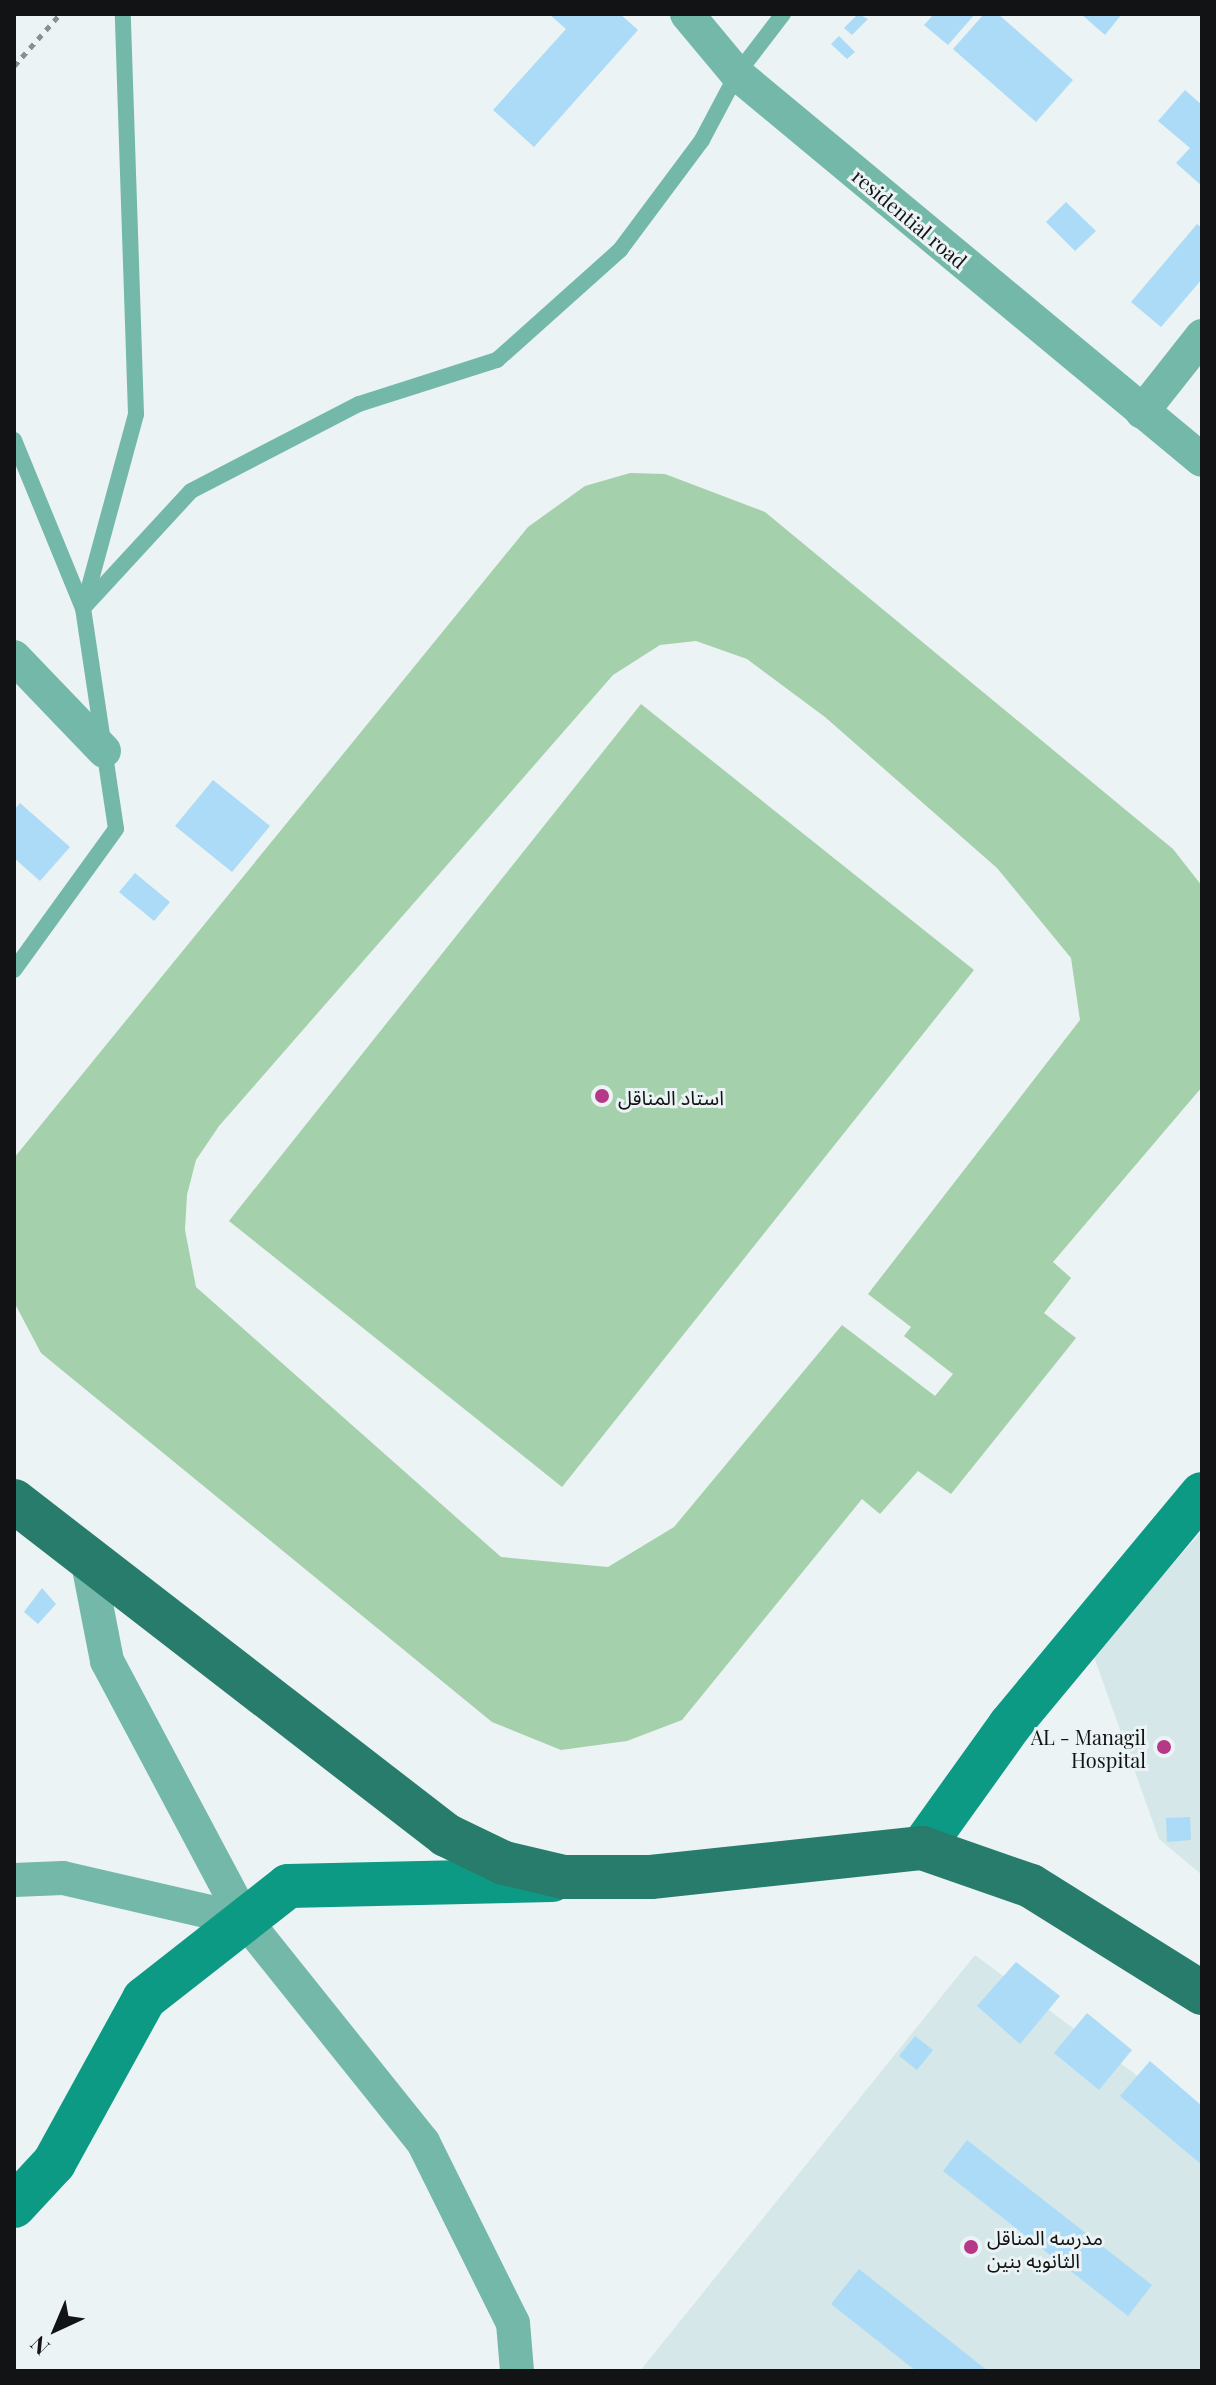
<!DOCTYPE html>
<html>
<head>
<meta charset="utf-8">
<style>
	body { margin:0 }
	#map { position:relative; width:1216px; height:2385px; overflow:hidden; background:#ebf3f4; font-family:"Playfair Display","Noto Sans Arabic",serif }
	div>[style] { position:absolute }
	[style*='--x'] { left:calc(var(--x)*1px); top:calc(var(--y)*1px); width:calc(var(--w)*1px); rotate:calc(var(--a)*1deg) }
	.built>* { inset:0; background:#d5e7e9 }
	.green>* { inset:0; background:#a4d0ab }
	.building>* { inset:0; background:#abdbf6 }
	.path>* { height:5px; margin-top:-2.5px; transform-origin:0; background:repeating-linear-gradient(90deg,#898e8f 0 6px,transparent 0 12px) }
	.lane>* { height:16px; margin:-8px; padding:0 8px; transform-origin:8px; border-radius:8px; background:#73b8a8 }
	.street>* { height:34px; margin:-17px; padding:0 17px; transform-origin:17px; border-radius:17px; background:#73b8a8 }
	.secondary>* { height:44px; margin:-22px; padding:0 22px; transform-origin:22px; border-radius:22px; background:#0d9a84 }
	.primary>* { height:44px; margin:-22px; padding:0 22px; transform-origin:22px; border-radius:22px; background:#277c6b }
	.dots>* { width:22px; height:22px; translate:-50% -50%; box-sizing:border-box; border:4px solid #ebf3f4; border-radius:50% }
	span { translate:-50% -50%; white-space:nowrap; text-align:center; line-height:1.15; -webkit-text-stroke:6px #ebf3f4; paint-order:stroke }
	.street-label { font-size:20px; color:#111314 }
	.poi-label { font-size:20px; color:#111314 }
	.left { translate:0 -50%; text-align:left }
	.right { translate:-100% -50%; text-align:right }
	.frame { position:absolute; inset:0; border:16px solid #111314; pointer-events:none }
	.north { position:absolute; left:16px; top:2289px; width:80px; height:80px; -webkit-text-stroke:6px #ebf3f4; paint-order:stroke; rotate:224deg; font-size:22px; font-weight:700; line-height:32px; text-align:center; color:#111314 }
	.north::after { content:''; display:block; margin:auto; width:28px; height:36px; background:#111314; clip-path:polygon(50% 0,100% 100%,50% 72%,0 100%) }
</style>
</head>
<body>
<div id="map">
	<div class="built">
		<i style="clip-path:polygon(1202px 1531px,1202px 1875px,1159px 1839px,1093px 1654px)"></i>
		<i style="clip-path:polygon(975px 1955px,1202px 2124px,1202px 2371px,640px 2371px)"></i>
	</div>
	<div class="green">
		<i style="clip-path:polygon(evenodd,630px 473px,665px 474px,765px 512px,1173px 849px,1202px 886px,1202px 1087px,1053px 1262px,1071px 1278px,1044px 1313px,1076px 1338px,951px 1494px,918px 1471px,880px 1514px,862px 1499px,682px 1720px,627px 1741px,561px 1750px,492px 1722px,41px 1353px,14px 1302px,14px 1158px,528px 527px,585px 486px,630px 473px,696px 641px,747px 659px,825px 717px,997px 868px,1071px 958px,1080px 1020px,868px 1294px,911px 1327px,904px 1336px,953px 1374px,935px 1396px,842px 1325px,674px 1527px,608px 1567px,501px 1557px,196px 1287px,185px 1230px,187px 1195px,196px 1160px,219px 1126px,613px 675px,660px 645px,696px 641px)"></i>
		<i style="clip-path:polygon(641px 704px,974px 970px,562px 1487px,229px 1221px)"></i>
	</div>
	<div class="building">
		<i style="clip-path:polygon(549px 14px,620px 14px,638px 30px,534px 147px,493px 110px,566px 29px)"></i>
		<i style="clip-path:polygon(858px 14px,868px 19px,852px 35px,844px 28px)"></i>
		<i style="clip-path:polygon(934px 14px,975px 14px,948px 45px,924px 25px)"></i>
		<i style="clip-path:polygon(984px 14px,998px 14px,1073px 80px,1036px 122px,953px 49px)"></i>
		<i style="clip-path:polygon(1081px 14px,1122px 14px,1105px 35px)"></i>
		<i style="clip-path:polygon(839px 36px,855px 52px,847px 59px,831px 44px)"></i>
		<i style="clip-path:polygon(1185px 90px,1202px 105px,1202px 186px,1176px 163px,1190px 148px,1158px 121px)"></i>
		<i style="clip-path:polygon(1066px 202px,1096px 231px,1075px 251px,1046px 222px)"></i>
		<i style="clip-path:polygon(1197px 224px,1202px 228px,1202px 279px,1161px 327px,1131px 302px)"></i>
		<i style="clip-path:polygon(213px 780px,270px 826px,232px 872px,175px 826px)"></i>
		<i style="clip-path:polygon(20px 803px,70px 847px,40px 881px,14px 858px,14px 810px)"></i>
		<i style="clip-path:polygon(135px 873px,170px 902px,154px 921px,119px 892px)"></i>
		<i style="clip-path:polygon(42px 1588px,56px 1604px,38px 1624px,24px 1612px)"></i>
		<i style="clip-path:polygon(1190px 1817px,1191px 1840px,1167px 1842px,1166px 1818px)"></i>
		<i style="clip-path:polygon(1016px 1962px,1060px 1996px,1020px 2044px,977px 2006px)"></i>
		<i style="clip-path:polygon(1087px 2013px,1132px 2050px,1099px 2090px,1054px 2053px)"></i>
		<i style="clip-path:polygon(915px 2036px,933px 2050px,917px 2070px,899px 2056px)"></i>
		<i style="clip-path:polygon(1150px 2061px,1202px 2106px,1202px 2165px,1120px 2096px)"></i>
		<i style="clip-path:polygon(967px 2140px,1152px 2285px,1128px 2316px,943px 2171px)"></i>
		<i style="clip-path:polygon(859px 2269px,988px 2371px,916px 2371px,831px 2304px)"></i>
	</div>
	<div class="path">
		<i style="--x:14;--y:66;--w:69;--a:-48.5"></i>
	</div>
	<div class="lane">
		<i style="--x:14;--y:440;--w:182;--a:67.7"></i>
		<i style="--x:83;--y:608;--w:223;--a:81.5"></i>
		<i style="--x:116;--y:829;--w:174;--a:125.9"></i>
		<i style="--x:85;--y:602;--w:195;--a:-74.8"></i>
		<i style="--x:136;--y:414;--w:400;--a:-91.9"></i>
		<i style="--x:83;--y:608;--w:159;--a:-47.3"></i>
		<i style="--x:191;--y:491;--w:189;--a:-27.4"></i>
		<i style="--x:359;--y:404;--w:145;--a:-17.7"></i>
		<i style="--x:497;--y:360;--w:165;--a:-41.8"></i>
		<i style="--x:620;--y:250;--w:137;--a:-53.3"></i>
		<i style="--x:702;--y:140;--w:75;--a:-62.1"></i>
		<i style="--x:737;--y:74;--w:76;--a:-52.5"></i>
	</div>
	<div class="street">
		<i style="--x:687;--y:14;--w:78;--a:50.2"></i>
		<i style="--x:737;--y:74;--w:604;--a:39.7"></i>
		<i style="--x:1142;--y:412;--w:97;--a:-51.7"></i>
		<i style="--x:14;--y:657;--w:130;--a:46.2"></i>
		<i style="--x:87;--y:1558;--w:105;--a:79"></i>
		<i style="--x:107;--y:1661;--w:293;--a:62"></i>
		<i style="--x:245;--y:1920;--w:285;--a:51.3"></i>
		<i style="--x:423;--y:2142;--w:202;--a:63.6"></i>
		<i style="--x:513;--y:2323;--w:48;--a:85.2"></i>
		<i style="--x:14;--y:1880;--w:49;--a:-2.3"></i>
		<i style="--x:63;--y:1878;--w:187;--a:13"></i>
	</div>
	<div class="secondary">
		<i style="--x:922;--y:1848;--w:151;--a:-54.4"></i>
		<i style="--x:1010;--y:1725;--w:300;--a:-50.3"></i>
		<i style="--x:14;--y:2206;--w:59;--a:-47.1"></i>
		<i style="--x:54;--y:2163;--w:187;--a:-61.2"></i>
		<i style="--x:144;--y:1999;--w:183;--a:-38.1"></i>
		<i style="--x:288;--y:1886;--w:264;--a:-1.3"></i>
	</div>
	<div class="primary">
		<i style="--x:14;--y:1501;--w:546;--a:37.71"></i>
		<i style="--x:446;--y:1835;--w:64;--a:25.8"></i>
		<i style="--x:504;--y:1863;--w:61;--a:13.3"></i>
		<i style="--x:563;--y:1877;--w:88;--a:0"></i>
		<i style="--x:651;--y:1877;--w:273;--a:-6.1"></i>
		<i style="--x:922;--y:1848;--w:115;--a:19.2"></i>
		<i style="--x:1031;--y:1886;--w:202;--a:32"></i>
	</div>
	<div class="dots">
		<i style="left:602px;top:1096px;background:#b63888"></i>
		<i style="left:1164px;top:1747px;background:#b63888"></i>
		<i style="left:971px;top:2247px;background:#b63888"></i>
	</div>
	<div class="street-label">
		<span style="left:910px;top:218px;rotate:40deg">residential road</span>
	</div>
	<div class="poi-label">
		<span class="left" style="left:618px;top:1096px">استاد المناقل</span>
		<span class="right" style="left:1146px;top:1748px">AL - Managil<br>Hospital</span>
		<span class="left" style="left:987px;top:2248px">مدرسه المناقل<br>الثانويه بنين</span>
	</div>
	<div class="frame"></div>
	<div class="north">N</div>
</div>
</body>
</html>
